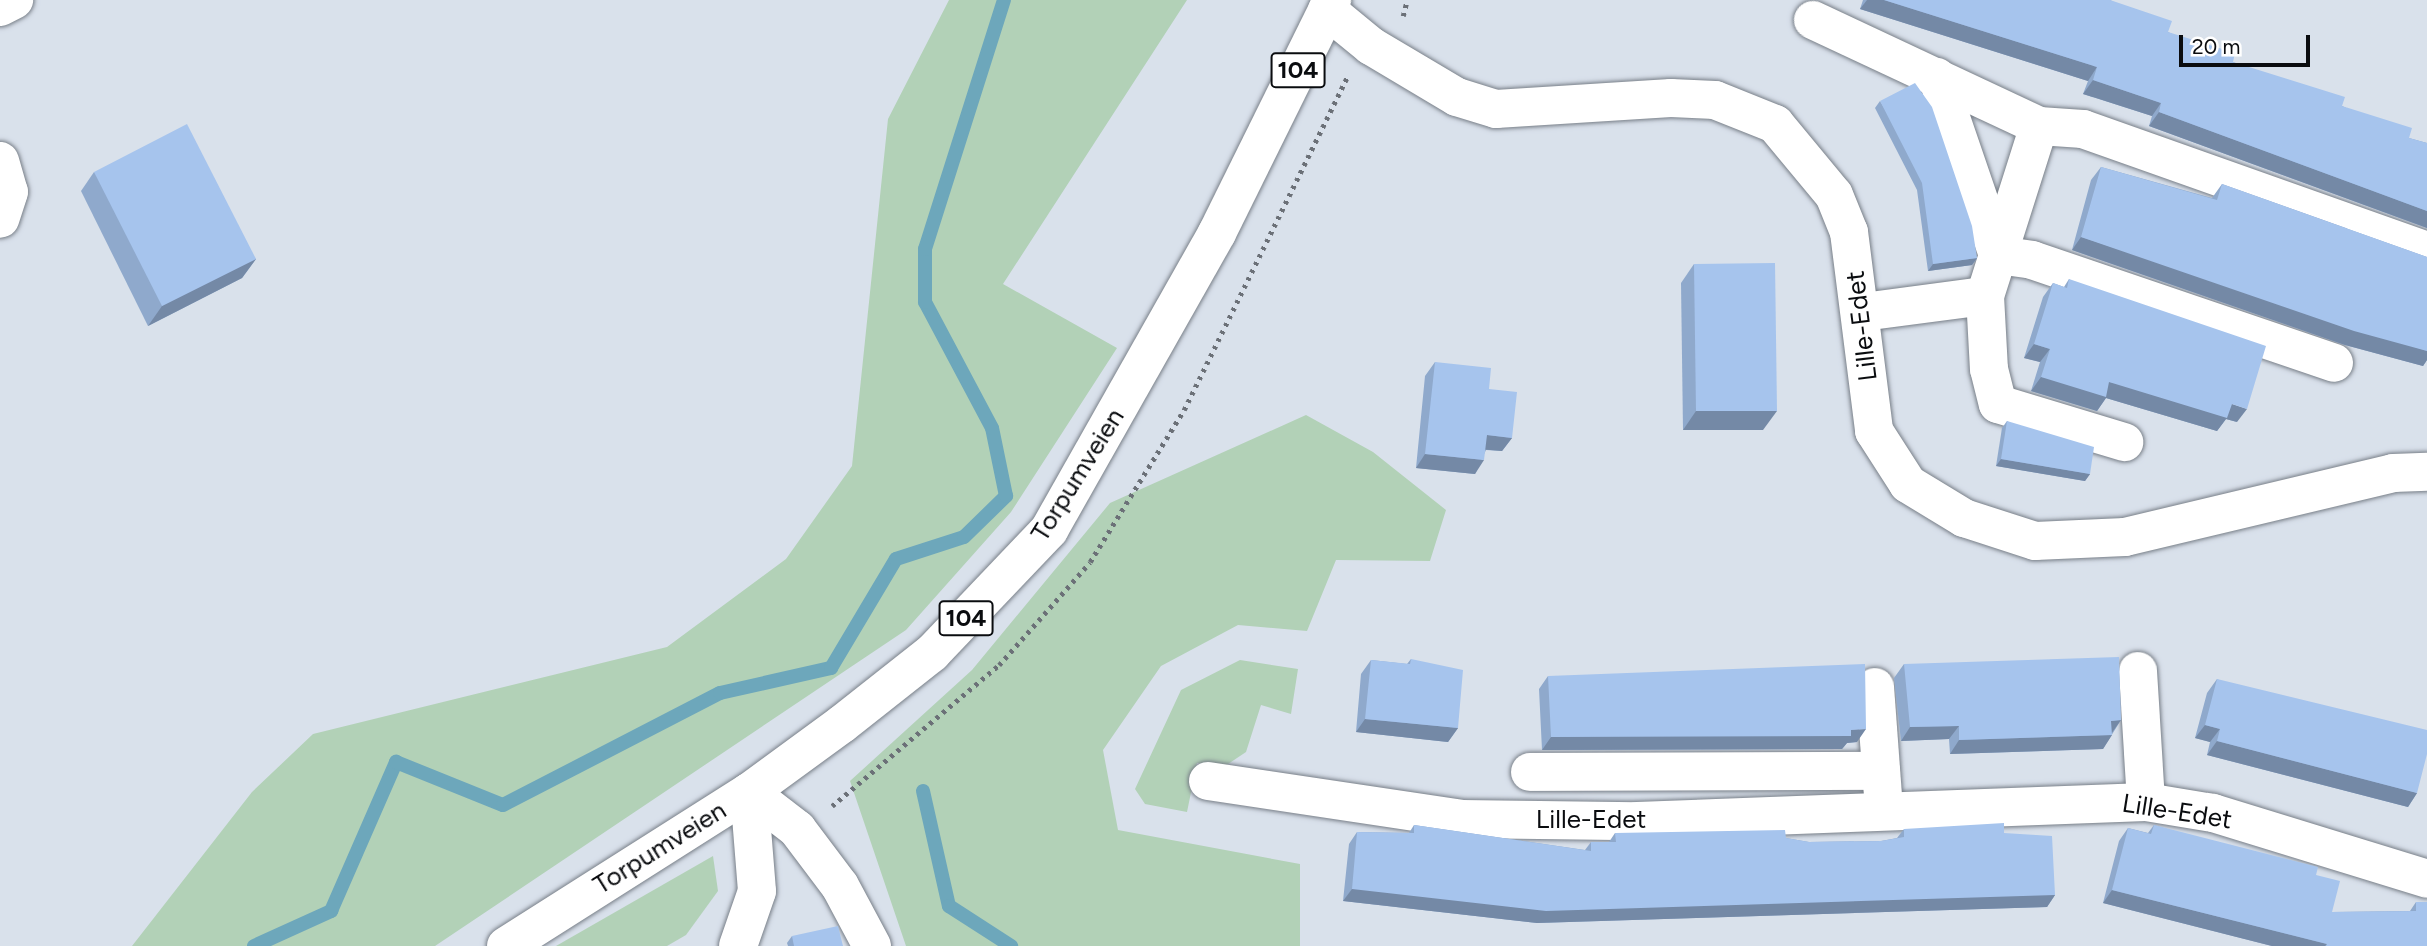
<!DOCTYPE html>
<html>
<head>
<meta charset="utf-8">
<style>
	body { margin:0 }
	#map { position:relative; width:2427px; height:946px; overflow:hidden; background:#d9e1eb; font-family:Figtree,sans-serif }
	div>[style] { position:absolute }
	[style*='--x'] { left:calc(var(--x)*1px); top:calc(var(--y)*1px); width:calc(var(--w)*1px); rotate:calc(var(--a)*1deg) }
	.green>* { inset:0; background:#b2d1b7 }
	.stream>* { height:14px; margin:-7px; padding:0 7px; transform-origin:7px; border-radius:7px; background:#6da7bb }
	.path>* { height:4.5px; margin-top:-2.25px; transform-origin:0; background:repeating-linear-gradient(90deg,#6b7077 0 3.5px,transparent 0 8.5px) }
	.roads { filter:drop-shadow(0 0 2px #787f88) drop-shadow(0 0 2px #787f88) }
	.minor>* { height:38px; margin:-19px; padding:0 19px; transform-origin:19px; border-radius:19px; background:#fff }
	.major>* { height:38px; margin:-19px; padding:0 19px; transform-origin:19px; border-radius:19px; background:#fff }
	.wall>* { inset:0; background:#8fa9cc }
	.shaded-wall>* { inset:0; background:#7489a6 }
	.building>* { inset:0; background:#a6c4ed }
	span { translate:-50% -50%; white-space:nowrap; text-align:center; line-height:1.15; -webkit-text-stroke:6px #fff; paint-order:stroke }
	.shield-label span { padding:2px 5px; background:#fff; border:2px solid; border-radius:5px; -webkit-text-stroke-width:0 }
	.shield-label { font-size:24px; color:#0a0c0f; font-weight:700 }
	.street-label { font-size:26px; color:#0a0c0f }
	.scale { position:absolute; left:2179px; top:35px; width:131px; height:32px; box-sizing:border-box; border:4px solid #0a0c0f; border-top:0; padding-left:9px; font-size:21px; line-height:24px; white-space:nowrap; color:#0a0c0f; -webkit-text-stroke:5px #fff; paint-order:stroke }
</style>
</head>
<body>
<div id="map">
	<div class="green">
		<i style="clip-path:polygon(949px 0,1187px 0,1003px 284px,1117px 348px,1011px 512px,906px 630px,435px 946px,132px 946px,252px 792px,313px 734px,667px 647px,786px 559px,852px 466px,888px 119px)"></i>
		<i style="clip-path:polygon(1306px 415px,1373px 452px,1446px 510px,1430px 561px,1336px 560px,1307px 631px,1238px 625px,1161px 666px,1103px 750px,1118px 830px,1300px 864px,1300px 946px,906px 946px,850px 781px,972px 670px,1110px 503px)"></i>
		<i style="clip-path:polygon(1240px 660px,1298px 669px,1291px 714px,1261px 705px,1246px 752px,1225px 766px,1197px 763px,1187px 812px,1145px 804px,1135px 789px,1181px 690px)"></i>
		<i style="clip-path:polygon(713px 856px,718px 891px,686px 935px,667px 946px,556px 946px)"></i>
	</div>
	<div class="stream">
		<i style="--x:923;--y:791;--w:118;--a:77.3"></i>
		<i style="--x:949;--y:906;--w:74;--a:32.8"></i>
		<i style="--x:254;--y:946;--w:85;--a:-24.4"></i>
		<i style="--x:331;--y:911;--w:163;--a:-66.4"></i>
		<i style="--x:396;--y:762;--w:115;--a:21.9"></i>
		<i style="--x:503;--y:805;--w:244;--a:-27.3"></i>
		<i style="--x:720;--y:693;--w:114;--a:-12.7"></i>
		<i style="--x:831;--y:668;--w:127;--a:-59.2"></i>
		<i style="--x:896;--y:559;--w:71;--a:-17.9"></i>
		<i style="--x:964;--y:537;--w:59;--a:-44.3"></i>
		<i style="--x:1006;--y:496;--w:69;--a:-101.6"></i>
		<i style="--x:992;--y:428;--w:143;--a:-118"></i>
		<i style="--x:925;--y:302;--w:53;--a:-90"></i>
		<i style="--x:925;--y:249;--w:261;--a:-72.4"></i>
	</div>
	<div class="path">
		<i style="--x:1403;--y:16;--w:16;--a:-76"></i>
		<i style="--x:832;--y:806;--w:219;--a:-40.2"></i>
		<i style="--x:999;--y:665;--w:137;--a:-48.5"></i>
		<i style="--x:1090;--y:562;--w:179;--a:-58.3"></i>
		<i style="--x:1184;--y:410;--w:370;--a:-63.9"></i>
	</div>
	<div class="roads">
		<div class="minor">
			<i style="--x:0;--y:7;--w:16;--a:-27"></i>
			<i style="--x:1327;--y:10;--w:57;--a:39.3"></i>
			<i style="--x:1371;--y:46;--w:100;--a:30.7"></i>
			<i style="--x:1457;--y:97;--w:41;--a:17.1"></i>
			<i style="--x:1496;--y:109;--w:175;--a:-3.6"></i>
			<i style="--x:1671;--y:98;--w:44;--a:2.6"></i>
			<i style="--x:1715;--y:100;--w:65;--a:21.8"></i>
			<i style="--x:1775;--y:124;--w:92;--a:50.3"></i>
			<i style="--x:1834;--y:195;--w:40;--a:68"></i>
			<i style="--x:1849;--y:232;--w:201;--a:82.8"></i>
			<i style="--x:1874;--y:431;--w:63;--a:57.3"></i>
			<i style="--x:1908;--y:484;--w:66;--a:31.3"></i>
			<i style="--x:1964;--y:518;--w:75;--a:17.9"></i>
			<i style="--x:2035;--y:541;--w:90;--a:-2.5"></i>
			<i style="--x:2125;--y:537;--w:276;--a:-13.4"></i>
			<i style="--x:2393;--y:473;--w:34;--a:-2"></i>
			<i style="--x:1813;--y:20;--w:250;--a:25.1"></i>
			<i style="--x:1937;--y:77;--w:188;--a:71.1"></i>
			<i style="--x:1998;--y:255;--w:34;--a:8"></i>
			<i style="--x:2032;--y:260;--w:319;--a:18.8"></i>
			<i style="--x:0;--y:161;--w:32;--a:74"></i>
			<i style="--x:9;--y:192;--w:28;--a:108"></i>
			<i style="--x:1985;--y:296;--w:73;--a:86.9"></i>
			<i style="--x:1989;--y:369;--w:36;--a:76"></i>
			<i style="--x:1998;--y:404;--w:132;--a:16.8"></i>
			<i style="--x:1863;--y:312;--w:123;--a:-7.5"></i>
			<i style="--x:1985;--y:296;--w:178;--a:-72.4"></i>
			<i style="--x:2039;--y:126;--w:44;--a:3.9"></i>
			<i style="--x:2083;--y:129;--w:365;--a:19.5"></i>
			<i style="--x:2138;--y:671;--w:131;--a:86.5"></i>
			<i style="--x:1875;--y:687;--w:109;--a:85.8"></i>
			<i style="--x:1530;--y:772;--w:351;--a:-0.2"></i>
			<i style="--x:1208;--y:781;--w:256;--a:8.5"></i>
			<i style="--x:1461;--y:819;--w:176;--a:0.7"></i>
			<i style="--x:1637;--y:821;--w:509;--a:-2.14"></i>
			<i style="--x:2146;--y:802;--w:68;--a:9.3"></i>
			<i style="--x:2213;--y:813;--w:224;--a:17.1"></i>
			<i style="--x:749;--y:792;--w:61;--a:37.6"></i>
			<i style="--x:797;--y:829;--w:71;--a:53"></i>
			<i style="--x:840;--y:886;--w:68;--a:61.9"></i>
			<i style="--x:738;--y:946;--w:58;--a:-70.9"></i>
			<i style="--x:757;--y:891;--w:99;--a:-94.6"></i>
		</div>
		<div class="major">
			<i style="--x:506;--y:946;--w:288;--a:-32.4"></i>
			<i style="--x:749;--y:792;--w:115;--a:-36.2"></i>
			<i style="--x:842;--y:724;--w:115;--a:-38.3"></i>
			<i style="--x:932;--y:653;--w:170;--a:-46.4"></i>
			<i style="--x:1049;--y:530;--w:341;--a:-60.5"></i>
			<i style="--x:1217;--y:233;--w:260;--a:-63.7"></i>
		</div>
	</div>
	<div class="wall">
		<i style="clip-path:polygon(1863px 0,2110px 0,2168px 32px,2233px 62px,2342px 106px,2409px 138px,2427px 143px,2427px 228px,2149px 126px,2152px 116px,2083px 94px,2088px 81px,1860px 9px)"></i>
		<i style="clip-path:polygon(1880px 101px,1977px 258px,1972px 265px,1928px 271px,1917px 190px,1875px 108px)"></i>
		<i style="clip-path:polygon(2101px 167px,2212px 198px,2222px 184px,2427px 257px,2427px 360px,2423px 366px,2345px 345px,2072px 250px,2091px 180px)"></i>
		<i style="clip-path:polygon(94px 172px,256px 259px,242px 278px,148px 326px,81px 191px)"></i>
		<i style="clip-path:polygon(1694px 264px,1763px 430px,1683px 430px,1681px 283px)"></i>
		<i style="clip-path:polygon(2069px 279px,2237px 422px,2226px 419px,2217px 431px,2106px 398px,2097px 411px,2031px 391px,2040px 362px,2024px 358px,2043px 297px,2053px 283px,2064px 287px)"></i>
		<i style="clip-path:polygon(1435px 362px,1489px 389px,1512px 438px,1502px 451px,1486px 450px,1475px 474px,1416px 468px,1425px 376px)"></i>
		<i style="clip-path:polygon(2007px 421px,2090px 474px,2085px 481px,1996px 466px,2002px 428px)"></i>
		<i style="clip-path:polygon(1411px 659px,1458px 728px,1448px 742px,1356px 732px,1361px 674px,1371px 660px,1407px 664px)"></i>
		<i style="clip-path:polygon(1904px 664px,2121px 720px,2103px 749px,1950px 754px,1949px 739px,1901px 741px,1894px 678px)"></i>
		<i style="clip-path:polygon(1548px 676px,1857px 742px,1847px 743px,1842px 749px,1542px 750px,1539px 689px)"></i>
		<i style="clip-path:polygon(2217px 679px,2417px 793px,2408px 807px,2207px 755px,2210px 742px,2195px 738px,2207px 693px)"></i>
		<i style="clip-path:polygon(1414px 825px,1585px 850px,1591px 842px,1609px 842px,1615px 833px,1786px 838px,1809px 842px,1881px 841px,1897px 838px,1904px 829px,2004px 833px,2055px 895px,2047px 907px,1537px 923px,1343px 901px,1349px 844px,1357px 832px,1409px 833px)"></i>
		<i style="clip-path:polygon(2154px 825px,2316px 875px,2332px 912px,2410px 911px,2416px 902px,2427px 946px,2272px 946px,2103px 903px,2119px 841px,2128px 828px,2148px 833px)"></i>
		<i style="clip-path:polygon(792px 936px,843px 946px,788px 946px,787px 943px)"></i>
	</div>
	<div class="shaded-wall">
		<i style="clip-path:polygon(1867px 0,1884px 0,2097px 67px,2088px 81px,1860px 9px)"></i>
		<i style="clip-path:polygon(2093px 80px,2161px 103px,2152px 116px,2083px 94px)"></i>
		<i style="clip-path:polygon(2159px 112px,2427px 211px,2427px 228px,2149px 126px)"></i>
		<i style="clip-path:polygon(2081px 237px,2427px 351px,2427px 360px,2423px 366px,2345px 345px,2072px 250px)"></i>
		<i style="clip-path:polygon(1977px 258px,1972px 265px,1928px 271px,1933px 264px)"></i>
		<i style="clip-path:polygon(256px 259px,242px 278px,148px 326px,162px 306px)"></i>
		<i style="clip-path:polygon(2034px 344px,2050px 349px,2040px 362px,2024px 358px)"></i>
		<i style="clip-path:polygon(2041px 377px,2109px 382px,2232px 404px,2247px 409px,2237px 422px,2226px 419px,2217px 431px,2106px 398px,2097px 411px,2031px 391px)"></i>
		<i style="clip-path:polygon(1696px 411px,1777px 411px,1763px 430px,1683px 430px)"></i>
		<i style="clip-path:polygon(1487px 435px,1512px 438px,1502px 451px,1478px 449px)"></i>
		<i style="clip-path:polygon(1425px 454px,1484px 460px,1475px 474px,1416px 468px)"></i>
		<i style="clip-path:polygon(2001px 459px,2090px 474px,2085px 481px,1996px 466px)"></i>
		<i style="clip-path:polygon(1365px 719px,1458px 728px,1448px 742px,1356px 732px)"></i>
		<i style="clip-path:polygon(2121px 720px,2111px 734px,2111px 721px)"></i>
		<i style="clip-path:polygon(2205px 725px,2220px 729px,2210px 742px,2195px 738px)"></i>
		<i style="clip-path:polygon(1959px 726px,1949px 739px,1901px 741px,1910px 727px)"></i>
		<i style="clip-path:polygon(1866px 729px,1857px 742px,1847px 743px,1842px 749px,1542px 750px,1551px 737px)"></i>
		<i style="clip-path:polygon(2112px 735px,2103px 749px,1950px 754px,1959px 740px)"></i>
		<i style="clip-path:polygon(2217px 741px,2417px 793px,2408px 807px,2207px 755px)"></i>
		<i style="clip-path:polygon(1352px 889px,2055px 895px,2047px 907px,1537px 923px,1343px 901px)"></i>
		<i style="clip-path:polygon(2112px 890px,2327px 944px,2325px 946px,2272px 946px,2103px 903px)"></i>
	</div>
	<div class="building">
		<i style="clip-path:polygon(1884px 0,2110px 0,2172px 21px,2168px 32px,2235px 53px,2233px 62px,2345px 97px,2342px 106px,2412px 128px,2409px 138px,2427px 143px,2427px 211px,2159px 112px,2161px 103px,2093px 80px,2097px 67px)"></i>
		<i style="clip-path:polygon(1915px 83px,1932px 107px,1972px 226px,1977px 258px,1933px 264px,1922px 183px,1880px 101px)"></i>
		<i style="clip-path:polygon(187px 124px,256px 259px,162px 306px,94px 172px)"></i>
		<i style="clip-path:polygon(2101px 167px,2217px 200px,2222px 184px,2427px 257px,2427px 351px,2354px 331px,2081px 237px)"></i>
		<i style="clip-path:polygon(1775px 263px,1777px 411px,1696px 411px,1694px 264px)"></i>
		<i style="clip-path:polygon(2069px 279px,2266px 346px,2247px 409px,2232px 404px,2227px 418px,2109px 382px,2106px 397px,2041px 377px,2050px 349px,2034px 344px,2053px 283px,2067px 288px)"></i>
		<i style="clip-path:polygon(1435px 362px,1491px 368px,1489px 389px,1517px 392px,1512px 438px,1487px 435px,1484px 460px,1425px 454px)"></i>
		<i style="clip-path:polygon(2007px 421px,2094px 447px,2090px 474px,2001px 459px)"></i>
		<i style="clip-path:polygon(2119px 657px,2121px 720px,2111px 721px,2112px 735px,1959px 740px,1959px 726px,1910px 727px,1904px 664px)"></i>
		<i style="clip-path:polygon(1411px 659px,1463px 670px,1458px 728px,1365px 719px,1371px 660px,1410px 664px)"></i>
		<i style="clip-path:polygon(1865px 664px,1866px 729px,1851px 730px,1851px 736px,1551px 737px,1548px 676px)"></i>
		<i style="clip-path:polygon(2217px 679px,2427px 730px,2427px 754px,2417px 793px,2217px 741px,2220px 729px,2205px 725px)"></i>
		<i style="clip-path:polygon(2004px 823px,2004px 833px,2052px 836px,2055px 895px,1546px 911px,1352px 889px,1357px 832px,1414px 833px,1414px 825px,1591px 851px,1591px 842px,1616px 842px,1615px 833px,1785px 830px,1786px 838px,1809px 842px,1881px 841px,1904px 837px,1904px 829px)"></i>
		<i style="clip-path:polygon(2154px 825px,2318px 867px,2316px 875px,2340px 881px,2332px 912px,2416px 911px,2416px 902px,2427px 902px,2427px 946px,2326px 946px,2327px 944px,2112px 890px,2128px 828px,2151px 834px)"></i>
		<i style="clip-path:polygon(838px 926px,843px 946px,794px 946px,792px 936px)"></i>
	</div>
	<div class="shield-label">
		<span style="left:1298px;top:70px">104</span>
		<span style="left:966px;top:618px">104</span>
	</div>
	<div class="street-label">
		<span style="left:1862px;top:326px;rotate:-97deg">Lille-Edet</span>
		<span style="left:1078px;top:475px;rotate:-58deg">Torpumveien</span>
		<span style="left:2177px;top:812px;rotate:9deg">Lille-Edet</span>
		<span style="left:1591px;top:820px">Lille-Edet</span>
		<span style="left:660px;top:848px;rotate:-32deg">Torpumveien</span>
	</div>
	<div class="scale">20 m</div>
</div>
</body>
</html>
